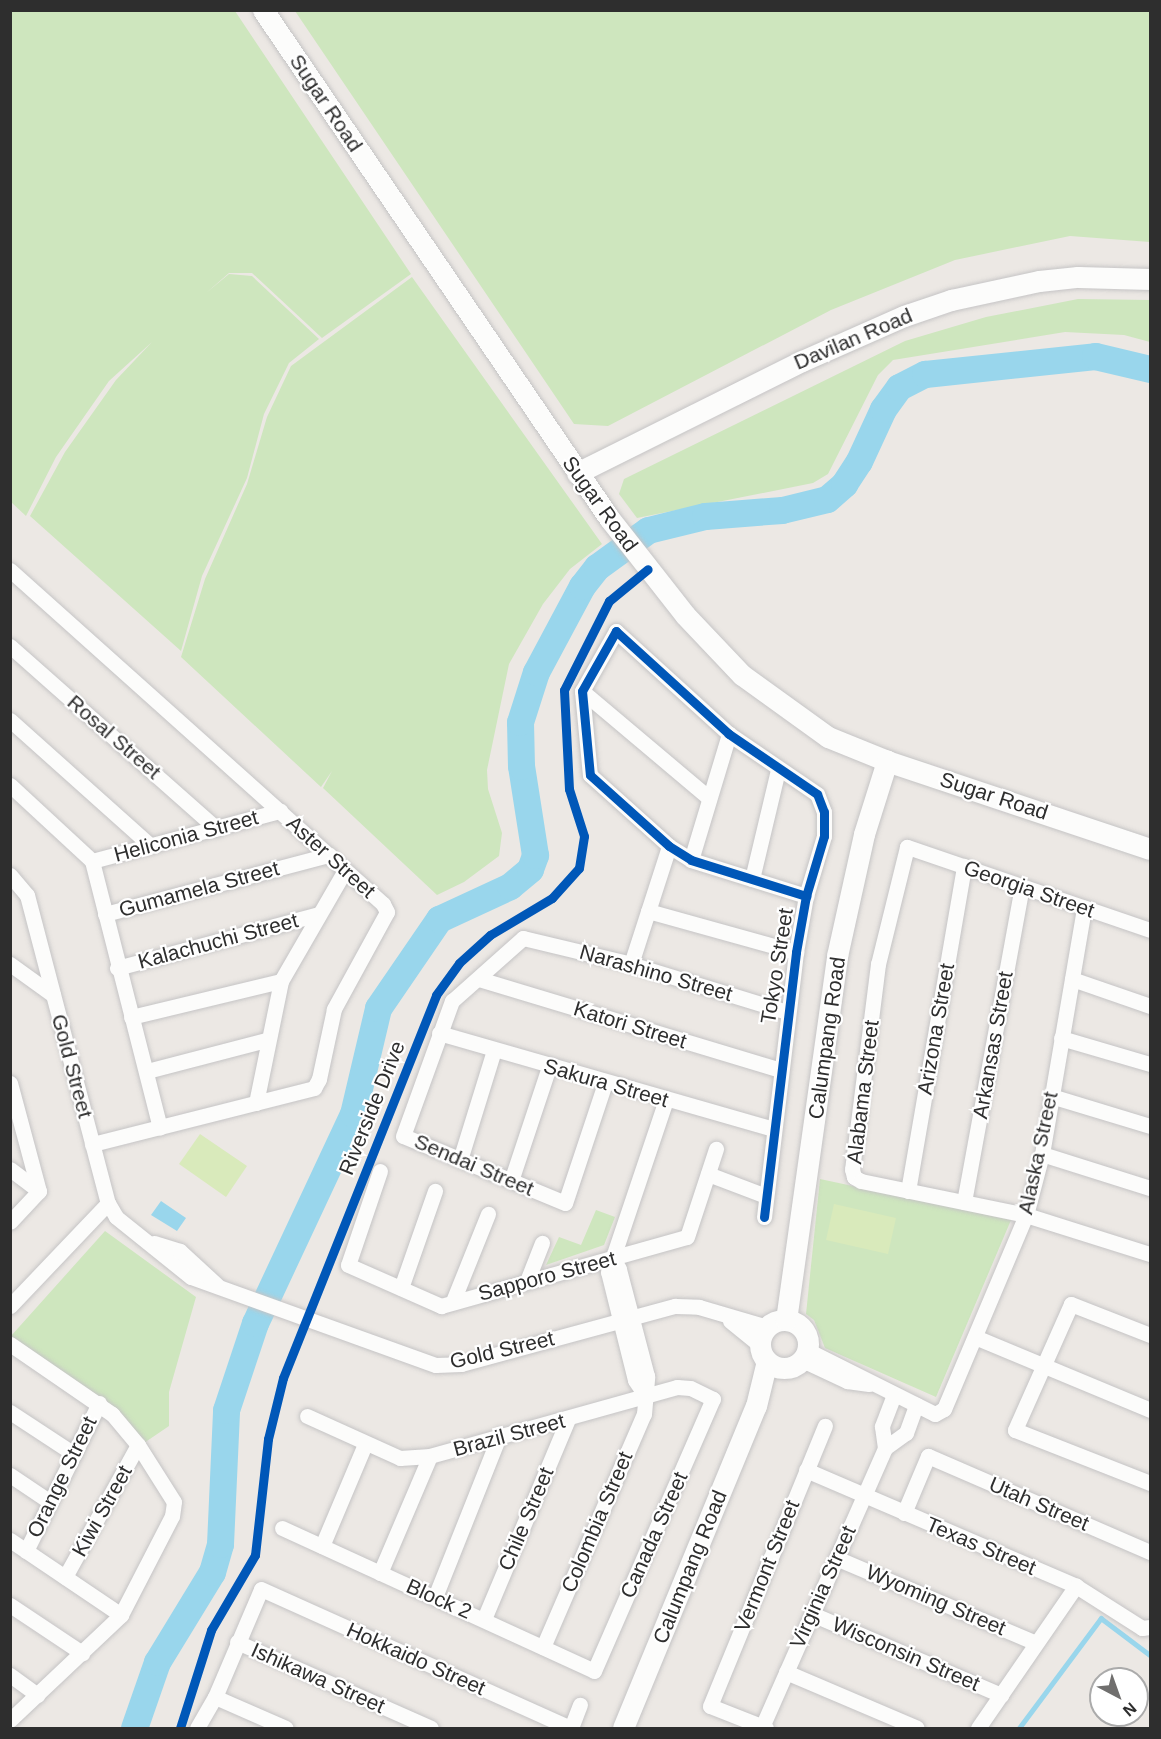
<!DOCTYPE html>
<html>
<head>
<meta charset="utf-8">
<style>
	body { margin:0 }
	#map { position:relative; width:1161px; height:1739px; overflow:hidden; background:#ece8e4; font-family:Helvetica,sans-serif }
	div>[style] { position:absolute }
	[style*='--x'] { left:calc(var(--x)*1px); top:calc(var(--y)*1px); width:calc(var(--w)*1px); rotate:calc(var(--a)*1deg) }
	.green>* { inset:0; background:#cee6be }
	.pitch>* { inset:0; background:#d9eabb }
	.water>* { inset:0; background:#99d6ec }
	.stream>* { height:4.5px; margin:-2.25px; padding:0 2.25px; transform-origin:2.25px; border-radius:2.25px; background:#99d6ec }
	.river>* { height:27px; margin:-13.5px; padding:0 13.5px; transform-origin:13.5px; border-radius:13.5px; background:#99d6ec }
	.roads { filter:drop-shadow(0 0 2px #c5c4c5) drop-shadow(0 0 2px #c5c4c5) }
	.minor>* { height:15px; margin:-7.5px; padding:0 7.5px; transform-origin:7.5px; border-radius:7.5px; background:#fcfcfb }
	.secondary>* { height:21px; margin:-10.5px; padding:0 10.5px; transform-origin:10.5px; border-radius:10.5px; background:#fcfcfb }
	.secondary>.ring { margin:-10.5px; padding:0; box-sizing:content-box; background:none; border:21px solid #fcfcfb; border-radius:50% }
	.cycleway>* { height:9px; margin:-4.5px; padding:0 4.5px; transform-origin:4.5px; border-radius:4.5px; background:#0057b8 }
	span { translate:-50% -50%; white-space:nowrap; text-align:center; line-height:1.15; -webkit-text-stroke:4.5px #fff; paint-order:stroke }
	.street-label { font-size:21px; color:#2e2e2e }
	.frame { position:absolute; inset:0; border:12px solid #2e2e2e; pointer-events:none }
	.north { position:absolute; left:1089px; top:1667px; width:60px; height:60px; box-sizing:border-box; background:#fff; border:2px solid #ababab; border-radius:50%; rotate:139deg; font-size:16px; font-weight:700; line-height:24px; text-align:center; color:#2e2e2e }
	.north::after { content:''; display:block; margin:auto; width:21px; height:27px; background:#706f6e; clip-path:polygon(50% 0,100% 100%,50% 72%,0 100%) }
</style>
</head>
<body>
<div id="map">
	<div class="green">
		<i style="clip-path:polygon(11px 10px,235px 11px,411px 274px,322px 338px,252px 273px,229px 273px,206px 293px,229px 274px,252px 276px,319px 339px,289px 363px,264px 414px,247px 478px,202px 576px,181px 651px,30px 516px,65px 452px,116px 380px,152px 342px,109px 381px,56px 457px,26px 516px,11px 502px)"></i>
		<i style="clip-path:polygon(295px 11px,1150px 11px,1150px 242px,1070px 236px,955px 260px,831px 310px,608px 426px,574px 424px)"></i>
		<i style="clip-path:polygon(412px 277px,602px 544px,570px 569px,543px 604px,509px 664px,487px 770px,488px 789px,502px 833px,499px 856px,464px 882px,437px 895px,323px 788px,332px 771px,321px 787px,181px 657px,205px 579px,247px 484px,267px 417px,291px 366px)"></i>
		<i style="clip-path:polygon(1078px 299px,1150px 300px,1150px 342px,1124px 335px,1065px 332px,893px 360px,878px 375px,828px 474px,813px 483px,637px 518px,619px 494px,624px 479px,905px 341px,986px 317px)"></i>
		<i style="clip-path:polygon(820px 1179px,1011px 1220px,936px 1397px,825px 1348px,814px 1320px,806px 1314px)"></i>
		<i style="clip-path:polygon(596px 1210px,615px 1217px,604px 1245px,546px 1265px,559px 1237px,581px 1245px)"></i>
		<i style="clip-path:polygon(105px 1231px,196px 1297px,169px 1392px,169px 1426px,144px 1443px,123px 1415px,11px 1336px)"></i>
	</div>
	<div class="pitch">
		<i style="clip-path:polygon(200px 1134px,247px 1166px,226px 1197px,179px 1164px)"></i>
		<i style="clip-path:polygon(834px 1204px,896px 1218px,888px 1254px,826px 1240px)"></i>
	</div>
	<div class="water">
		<i style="clip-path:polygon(161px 1201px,186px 1218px,177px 1231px,151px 1215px)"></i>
	</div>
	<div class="stream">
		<i style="--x:1019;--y:1728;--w:137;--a:-53.3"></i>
		<i style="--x:1101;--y:1618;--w:61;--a:37.1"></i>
	</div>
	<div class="river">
		<i style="--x:134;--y:1728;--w:70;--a:-70.8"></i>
		<i style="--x:157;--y:1662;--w:105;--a:-58.6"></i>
		<i style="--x:212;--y:1572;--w:29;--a:-74"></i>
		<i style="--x:220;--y:1544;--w:134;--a:-87.4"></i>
		<i style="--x:226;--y:1410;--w:92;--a:-71.6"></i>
		<i style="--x:255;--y:1323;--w:231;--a:-64.9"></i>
		<i style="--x:353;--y:1114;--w:109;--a:-76.7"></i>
		<i style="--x:378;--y:1008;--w:108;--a:-55.6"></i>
		<i style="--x:439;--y:919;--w:78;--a:-24.9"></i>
		<i style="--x:510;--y:886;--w:26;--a:-40"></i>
		<i style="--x:530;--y:869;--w:15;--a:-70"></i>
		<i style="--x:535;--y:855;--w:90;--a:-98.9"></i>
		<i style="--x:521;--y:766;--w:44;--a:-91.3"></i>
		<i style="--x:520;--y:722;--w:52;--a:-72.3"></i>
		<i style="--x:536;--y:672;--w:98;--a:-61.9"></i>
		<i style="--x:582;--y:586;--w:24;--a:-52"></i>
		<i style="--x:597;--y:567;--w:63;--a:-36"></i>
		<i style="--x:648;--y:530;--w:59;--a:-13.8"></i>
		<i style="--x:705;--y:516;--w:77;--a:-4.5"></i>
		<i style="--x:782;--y:510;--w:46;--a:-13.7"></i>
		<i style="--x:827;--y:499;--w:23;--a:-41"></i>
		<i style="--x:844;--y:484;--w:27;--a:-57"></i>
		<i style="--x:859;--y:461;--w:57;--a:-65.2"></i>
		<i style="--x:883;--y:409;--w:27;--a:-54"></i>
		<i style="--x:899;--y:387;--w:29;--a:-27"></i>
		<i style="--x:925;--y:374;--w:171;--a:-6"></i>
		<i style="--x:1095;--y:356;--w:57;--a:13.3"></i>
	</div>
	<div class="roads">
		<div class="minor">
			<i style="--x:10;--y:570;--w:501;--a:41.84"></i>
			<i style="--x:383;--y:904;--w:9;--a:63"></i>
			<i style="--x:387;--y:912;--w:111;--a:118.7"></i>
			<i style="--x:334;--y:1009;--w:72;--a:102.1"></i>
			<i style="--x:319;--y:1079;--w:10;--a:119"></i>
			<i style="--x:314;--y:1088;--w:229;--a:165.8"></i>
			<i style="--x:10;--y:646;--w:276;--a:41.5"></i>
			<i style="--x:582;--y:691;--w:166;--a:40.1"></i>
			<i style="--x:10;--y:720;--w:189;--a:41.8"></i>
			<i style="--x:10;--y:785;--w:112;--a:42.8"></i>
			<i style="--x:92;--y:861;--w:275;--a:75.7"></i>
			<i style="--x:691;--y:860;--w:132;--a:-73.2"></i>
			<i style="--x:92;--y:861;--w:195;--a:-14.9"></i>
			<i style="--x:10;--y:875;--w:26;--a:50"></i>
			<i style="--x:27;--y:895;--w:318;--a:75.3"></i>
			<i style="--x:108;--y:1203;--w:16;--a:60"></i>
			<i style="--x:116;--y:1217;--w:96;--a:38.7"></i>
			<i style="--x:191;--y:1277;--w:260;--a:19.8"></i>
			<i style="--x:436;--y:1365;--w:25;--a:-2"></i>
			<i style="--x:461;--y:1364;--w:222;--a:-15.2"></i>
			<i style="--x:675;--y:1306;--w:24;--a:2"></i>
			<i style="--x:699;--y:1307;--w:71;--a:16.4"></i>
			<i style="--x:752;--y:879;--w:112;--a:-76.6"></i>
			<i style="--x:648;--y:911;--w:154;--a:15.5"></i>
			<i style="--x:105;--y:914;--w:232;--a:-14.8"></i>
			<i style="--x:1150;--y:930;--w:257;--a:-161.1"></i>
			<i style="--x:907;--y:847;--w:121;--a:103.9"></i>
			<i style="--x:878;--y:964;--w:207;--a:97.2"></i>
			<i style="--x:852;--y:1169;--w:8;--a:76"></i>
			<i style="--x:854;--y:1177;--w:8;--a:30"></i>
			<i style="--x:861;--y:1181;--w:168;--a:11.6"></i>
			<i style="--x:1026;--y:1215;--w:130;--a:17.5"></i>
			<i style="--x:10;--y:964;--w:53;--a:35.8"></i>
			<i style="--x:631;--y:964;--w:124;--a:-72.1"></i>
			<i style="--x:117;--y:968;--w:208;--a:-15"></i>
			<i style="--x:479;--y:979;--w:315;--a:16.8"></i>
			<i style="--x:1072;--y:979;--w:83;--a:19.1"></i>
			<i style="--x:131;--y:1017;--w:154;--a:-13.5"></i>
			<i style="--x:439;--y:1033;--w:348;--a:16"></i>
			<i style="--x:1061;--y:1038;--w:93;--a:16.3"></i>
			<i style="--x:147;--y:1071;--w:123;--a:-14.6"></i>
			<i style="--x:10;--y:1083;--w:112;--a:75"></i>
			<i style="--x:39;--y:1191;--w:42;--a:133.1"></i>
			<i style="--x:605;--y:1083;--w:126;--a:108.4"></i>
			<i style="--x:565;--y:1203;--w:175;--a:-157.5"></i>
			<i style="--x:403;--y:1136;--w:144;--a:-70.1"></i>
			<i style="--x:452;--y:1001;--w:95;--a:-41.6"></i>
			<i style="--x:523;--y:938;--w:111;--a:13.5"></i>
			<i style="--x:631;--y:964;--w:163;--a:17.1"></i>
			<i style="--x:1051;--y:1096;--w:103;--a:16.9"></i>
			<i style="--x:256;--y:1103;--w:125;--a:-78.4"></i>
			<i style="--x:281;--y:981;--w:128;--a:-60"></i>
			<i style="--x:1042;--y:1154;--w:113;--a:17.5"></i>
			<i style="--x:460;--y:1160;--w:115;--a:-72.8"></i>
			<i style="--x:10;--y:1169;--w:36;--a:37"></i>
			<i style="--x:380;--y:1171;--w:99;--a:108.8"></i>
			<i style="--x:348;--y:1265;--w:102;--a:23.8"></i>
			<i style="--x:441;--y:1306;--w:255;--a:-15.7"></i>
			<i style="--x:687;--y:1237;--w:93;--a:-71.8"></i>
			<i style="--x:708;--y:1174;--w:62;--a:20.8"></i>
			<i style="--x:511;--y:1181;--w:120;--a:-71.6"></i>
			<i style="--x:908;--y:1191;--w:330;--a:-80.2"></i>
			<i style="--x:964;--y:1202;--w:320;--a:-79.6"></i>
			<i style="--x:764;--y:1217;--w:267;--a:-83.1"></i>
			<i style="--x:796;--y:952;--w:57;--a:-79.9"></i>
			<i style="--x:806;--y:896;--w:63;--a:-73.3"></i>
			<i style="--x:824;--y:836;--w:24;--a:-90"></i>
			<i style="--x:824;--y:812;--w:19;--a:-111"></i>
			<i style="--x:817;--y:794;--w:107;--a:-145.7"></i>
			<i style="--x:729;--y:734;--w:153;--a:-137.7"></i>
			<i style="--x:616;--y:631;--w:69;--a:119.5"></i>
			<i style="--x:582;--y:691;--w:84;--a:84.6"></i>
			<i style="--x:590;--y:775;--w:106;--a:41.9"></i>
			<i style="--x:669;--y:846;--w:26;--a:32"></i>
			<i style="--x:691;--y:860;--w:121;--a:17.4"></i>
			<i style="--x:154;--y:1243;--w:27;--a:17"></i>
			<i style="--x:180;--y:1251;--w:50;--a:42.6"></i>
			<i style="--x:527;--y:1281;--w:41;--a:-68.5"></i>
			<i style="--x:401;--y:1288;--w:103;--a:-70.7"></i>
			<i style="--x:453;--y:1301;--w:94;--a:-68.1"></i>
			<i style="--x:10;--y:1306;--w:142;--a:-46.4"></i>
			<i style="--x:730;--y:1321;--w:38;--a:39"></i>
			<i style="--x:1150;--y:1335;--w:85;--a:-158.6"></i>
			<i style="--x:1071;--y:1304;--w:138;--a:114"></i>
			<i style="--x:1015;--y:1430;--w:145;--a:21.4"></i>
			<i style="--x:975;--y:1337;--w:190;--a:22.6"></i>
			<i style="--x:10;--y:1344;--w:124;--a:34.5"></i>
			<i style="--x:112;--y:1414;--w:40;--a:50"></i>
			<i style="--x:138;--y:1445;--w:67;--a:57.7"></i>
			<i style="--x:174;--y:1502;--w:14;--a:98"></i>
			<i style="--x:172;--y:1516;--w:111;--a:117.3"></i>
			<i style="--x:121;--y:1615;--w:153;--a:136.6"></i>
			<i style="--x:807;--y:1350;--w:143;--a:26.6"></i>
			<i style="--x:935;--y:1414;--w:10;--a:-29"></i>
			<i style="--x:944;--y:1409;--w:211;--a:-67.1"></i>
			<i style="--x:1026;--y:1215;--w:63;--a:-75.3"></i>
			<i style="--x:1042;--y:1154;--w:250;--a:-80.3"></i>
			<i style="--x:802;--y:1360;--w:50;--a:25"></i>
			<i style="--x:847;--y:1381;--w:22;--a:8"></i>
			<i style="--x:645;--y:1395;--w:18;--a:-124"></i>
			<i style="--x:635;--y:1380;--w:111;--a:-104"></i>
			<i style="--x:608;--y:1272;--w:182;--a:-71.4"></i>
			<i style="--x:10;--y:1412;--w:77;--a:33.3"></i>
			<i style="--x:885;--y:1448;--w:26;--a:-36"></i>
			<i style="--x:906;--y:1433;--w:30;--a:-70"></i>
			<i style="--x:806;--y:1470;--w:294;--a:23.2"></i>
			<i style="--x:1076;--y:1586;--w:78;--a:32.5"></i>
			<i style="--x:1142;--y:1628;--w:8;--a:-7"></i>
			<i style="--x:10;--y:1475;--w:48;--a:34"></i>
			<i style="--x:904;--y:1513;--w:62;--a:-67.2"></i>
			<i style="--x:928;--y:1456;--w:242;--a:23.4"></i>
			<i style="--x:282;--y:1528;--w:343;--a:24.6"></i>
			<i style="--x:594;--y:1671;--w:297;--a:-66.4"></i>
			<i style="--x:713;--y:1399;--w:25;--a:-154"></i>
			<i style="--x:690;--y:1388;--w:13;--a:-176"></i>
			<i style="--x:677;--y:1387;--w:256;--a:164.4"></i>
			<i style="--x:430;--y:1456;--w:30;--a:176"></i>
			<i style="--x:400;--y:1458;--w:102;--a:-155.7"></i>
			<i style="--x:10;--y:1540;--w:134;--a:34"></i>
			<i style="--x:322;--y:1546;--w:111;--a:-67.1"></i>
			<i style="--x:26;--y:1551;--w:165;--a:-63.7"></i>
			<i style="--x:836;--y:1558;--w:217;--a:23"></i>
			<i style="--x:380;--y:1573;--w:127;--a:-66.9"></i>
			<i style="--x:65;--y:1577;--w:151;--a:-61.1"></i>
			<i style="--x:435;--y:1597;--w:175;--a:-68.3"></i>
			<i style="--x:10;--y:1605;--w:87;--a:33.7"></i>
			<i style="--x:812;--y:1614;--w:206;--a:23.2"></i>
			<i style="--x:484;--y:1619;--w:217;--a:-67.2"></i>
			<i style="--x:237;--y:1642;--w:212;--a:23.9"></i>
			<i style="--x:543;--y:1647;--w:254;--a:-66.6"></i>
			<i style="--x:644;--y:1414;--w:38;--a:-85"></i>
			<i style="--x:647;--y:1376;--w:111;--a:-104.7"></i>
			<i style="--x:619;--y:1269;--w:13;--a:-119"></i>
			<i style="--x:786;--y:1672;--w:142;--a:23.1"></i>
			<i style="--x:10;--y:1675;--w:34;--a:36"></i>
			<i style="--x:215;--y:1697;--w:77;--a:23.6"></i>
			<i style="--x:762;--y:1727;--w:305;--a:-66.2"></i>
			<i style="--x:885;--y:1448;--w:22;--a:-98"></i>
			<i style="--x:882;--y:1426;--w:33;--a:-69"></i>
			<i style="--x:197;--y:1728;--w:36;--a:-60"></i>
			<i style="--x:215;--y:1697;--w:117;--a:-66.9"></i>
			<i style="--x:261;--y:1589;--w:340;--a:24.2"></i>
			<i style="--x:571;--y:1728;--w:25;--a:-69"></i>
			<i style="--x:766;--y:1728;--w:60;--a:-158.6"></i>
			<i style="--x:710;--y:1706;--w:303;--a:-67.7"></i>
			<i style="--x:978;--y:1728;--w:173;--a:-55.4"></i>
		</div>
		<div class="secondary">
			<i style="--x:263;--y:10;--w:615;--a:55.74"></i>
			<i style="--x:609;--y:518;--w:123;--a:51.9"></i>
			<i style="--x:685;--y:615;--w:83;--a:46.5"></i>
			<i style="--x:742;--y:675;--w:106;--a:35.8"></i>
			<i style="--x:828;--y:737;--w:64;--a:22.1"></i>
			<i style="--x:887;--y:761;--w:277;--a:18.5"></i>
			<i style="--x:577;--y:473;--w:251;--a:-26.5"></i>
			<i style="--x:802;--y:361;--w:111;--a:-23.8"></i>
			<i style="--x:904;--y:316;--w:50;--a:-18.8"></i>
			<i style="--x:951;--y:300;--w:90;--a:-12.2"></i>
			<i style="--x:1039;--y:281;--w:39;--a:-6"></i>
			<i style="--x:1078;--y:277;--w:72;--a:1.6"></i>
			<i class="ring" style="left:760px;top:1320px;width:27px;height:27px"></i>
			<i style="--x:786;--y:1320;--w:368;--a:-82"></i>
			<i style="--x:837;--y:956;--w:125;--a:-77.5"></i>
			<i style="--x:864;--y:834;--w:77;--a:-72.5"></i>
			<i style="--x:623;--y:1728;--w:348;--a:-67.6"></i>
			<i style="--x:756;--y:1406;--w:46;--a:-76.3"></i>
		</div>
	</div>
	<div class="cycleway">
		<i style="--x:764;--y:1217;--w:267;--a:-83.1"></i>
		<i style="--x:796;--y:952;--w:57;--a:-79.9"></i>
		<i style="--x:806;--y:896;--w:63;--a:-73.3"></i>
		<i style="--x:824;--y:836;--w:24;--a:-90"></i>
		<i style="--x:824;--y:812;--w:19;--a:-111"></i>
		<i style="--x:817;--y:794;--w:107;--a:-145.7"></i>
		<i style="--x:729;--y:734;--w:153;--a:-137.7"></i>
		<i style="--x:616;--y:631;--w:69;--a:119.5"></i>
		<i style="--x:582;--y:691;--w:84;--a:84.6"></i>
		<i style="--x:590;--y:775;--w:106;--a:41.9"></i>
		<i style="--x:669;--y:846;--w:26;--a:32"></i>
		<i style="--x:691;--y:860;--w:121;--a:17.4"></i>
		<i style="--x:180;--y:1728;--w:103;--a:-72.4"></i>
		<i style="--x:211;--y:1630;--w:87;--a:-59.6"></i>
		<i style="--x:255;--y:1555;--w:117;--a:-83.6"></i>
		<i style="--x:268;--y:1439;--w:63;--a:-76.2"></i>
		<i style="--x:283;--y:1378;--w:412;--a:-68.2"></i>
		<i style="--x:436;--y:995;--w:39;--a:-54"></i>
		<i style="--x:459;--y:963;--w:42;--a:-42.1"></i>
		<i style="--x:490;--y:935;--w:72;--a:-30.8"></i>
		<i style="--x:552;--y:898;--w:40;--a:-48"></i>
		<i style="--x:579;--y:868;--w:32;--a:-81"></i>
		<i style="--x:584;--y:836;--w:49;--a:-107.7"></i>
		<i style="--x:569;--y:789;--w:99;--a:-92.9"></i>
		<i style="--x:564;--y:690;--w:100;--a:-63.2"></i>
		<i style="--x:609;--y:601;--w:50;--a:-39.4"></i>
	</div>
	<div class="street-label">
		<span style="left:326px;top:103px;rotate:56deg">Sugar Road</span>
		<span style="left:853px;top:339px;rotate:-23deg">Davilan Road</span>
		<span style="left:600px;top:504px;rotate:54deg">Sugar Road</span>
		<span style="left:114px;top:737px;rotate:41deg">Rosal Street</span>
		<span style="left:994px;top:796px;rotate:18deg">Sugar Road</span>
		<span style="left:186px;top:836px;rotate:-15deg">Heliconia Street</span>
		<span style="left:331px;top:857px;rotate:42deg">Aster Street</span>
		<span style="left:199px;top:889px;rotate:-15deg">Gumamela Street</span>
		<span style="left:1029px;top:889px;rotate:19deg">Georgia Street</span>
		<span style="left:218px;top:941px;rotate:-15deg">Kalachuchi Street</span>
		<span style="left:777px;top:966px;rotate:-81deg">Tokyo Street</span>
		<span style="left:656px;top:973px;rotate:16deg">Narashino Street</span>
		<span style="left:630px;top:1025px;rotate:17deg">Katori Street</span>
		<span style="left:936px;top:1029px;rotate:-80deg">Arizona Street</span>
		<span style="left:827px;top:1038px;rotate:-82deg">Calumpang Road</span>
		<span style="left:993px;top:1045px;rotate:-80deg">Arkansas Street</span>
		<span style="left:72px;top:1066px;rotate:75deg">Gold Street</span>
		<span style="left:606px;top:1083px;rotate:16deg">Sakura Street</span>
		<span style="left:863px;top:1092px;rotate:-83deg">Alabama Street</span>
		<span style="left:372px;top:1108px;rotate:-68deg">Riverside Drive</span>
		<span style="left:1038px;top:1153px;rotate:-78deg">Alaska Street</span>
		<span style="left:474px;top:1165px;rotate:23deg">Sendai Street</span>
		<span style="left:547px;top:1276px;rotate:-15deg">Sapporo Street</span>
		<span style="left:502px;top:1350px;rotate:-13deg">Gold Street</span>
		<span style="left:509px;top:1435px;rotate:-15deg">Brazil Street</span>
		<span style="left:62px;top:1477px;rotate:-64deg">Orange Street</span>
		<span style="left:1039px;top:1504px;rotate:23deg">Utah Street</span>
		<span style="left:102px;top:1511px;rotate:-61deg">Kiwi Street</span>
		<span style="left:526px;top:1519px;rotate:-67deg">Chile Street</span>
		<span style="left:597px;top:1522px;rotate:-67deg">Colombia Street</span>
		<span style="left:654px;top:1535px;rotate:-66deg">Canada Street</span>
		<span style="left:981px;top:1546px;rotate:23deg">Texas Street</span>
		<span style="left:767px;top:1566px;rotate:-68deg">Vermont Street</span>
		<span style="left:690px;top:1567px;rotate:-68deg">Calumpang Road</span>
		<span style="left:823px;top:1587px;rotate:-66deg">Virginia Street</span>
		<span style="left:439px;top:1599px;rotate:24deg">Block 2</span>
		<span style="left:936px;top:1600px;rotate:23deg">Wyoming Street</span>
		<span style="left:906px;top:1654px;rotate:23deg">Wisconsin Street</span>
		<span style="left:416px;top:1659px;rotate:24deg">Hokkaido Street</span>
		<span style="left:318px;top:1678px;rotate:24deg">Ishikawa Street</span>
	</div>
	<div class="frame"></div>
	<div class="north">N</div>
</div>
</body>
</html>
